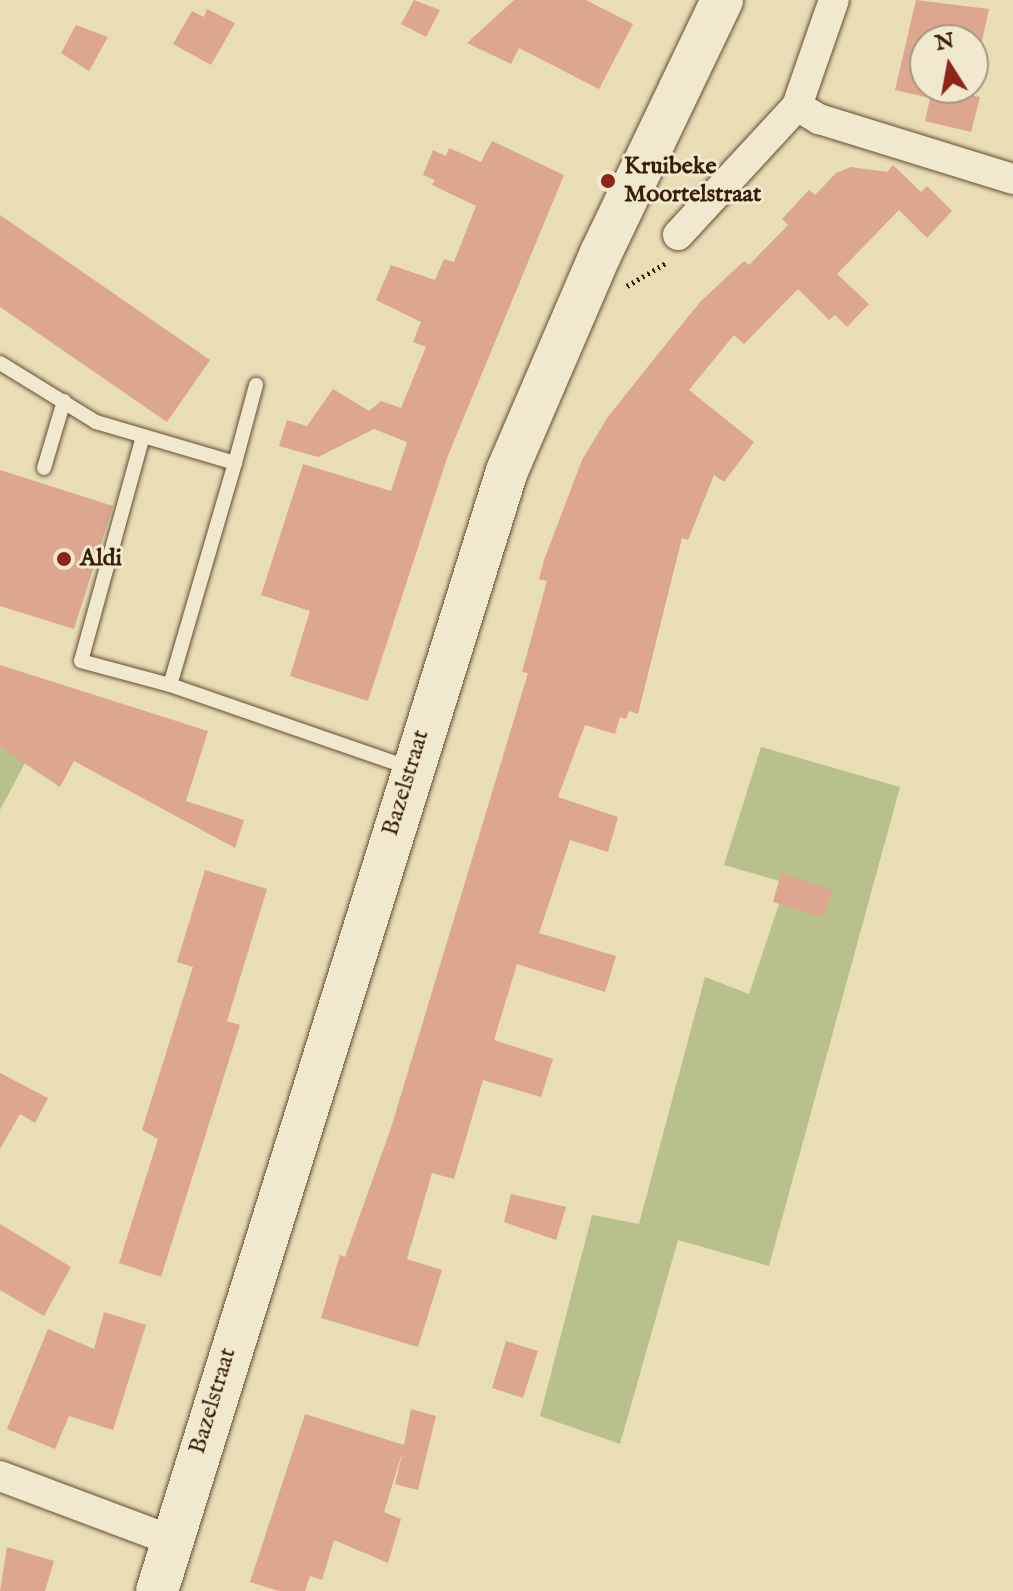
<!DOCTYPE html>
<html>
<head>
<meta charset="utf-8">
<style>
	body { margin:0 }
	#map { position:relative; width:1013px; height:1591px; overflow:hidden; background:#e8ddb5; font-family:"IM FELL English",serif }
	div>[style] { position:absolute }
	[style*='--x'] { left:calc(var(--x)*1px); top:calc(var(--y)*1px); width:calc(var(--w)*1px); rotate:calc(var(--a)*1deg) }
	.green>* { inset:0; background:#b8c08c }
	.building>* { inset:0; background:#dca691 }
	.path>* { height:5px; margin-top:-2.5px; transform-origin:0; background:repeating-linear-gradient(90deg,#381e08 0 2px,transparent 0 6px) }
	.roads { filter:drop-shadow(0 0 2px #644e33) drop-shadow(0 0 2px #644e33) }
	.lane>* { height:14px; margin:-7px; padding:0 7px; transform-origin:7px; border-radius:7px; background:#f0e9cf }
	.street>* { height:30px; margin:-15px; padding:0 15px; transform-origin:15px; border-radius:15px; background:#f0e9cf }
	.secondary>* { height:42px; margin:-21px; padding:0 21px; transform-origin:21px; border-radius:21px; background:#f0e9cf }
	.dots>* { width:22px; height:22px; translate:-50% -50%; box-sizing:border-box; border:4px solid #f0e9cf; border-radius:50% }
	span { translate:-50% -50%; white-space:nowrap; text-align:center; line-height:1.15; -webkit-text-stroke:6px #f0e9cf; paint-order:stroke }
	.poi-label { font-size:24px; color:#381e08; font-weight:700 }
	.left { translate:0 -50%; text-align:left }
	.street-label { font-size:24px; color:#381e08 }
	.north { position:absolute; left:909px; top:24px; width:80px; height:80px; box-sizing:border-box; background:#f0e9cf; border:2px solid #a6987f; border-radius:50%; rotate:349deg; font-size:22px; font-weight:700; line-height:32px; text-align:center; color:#381e08 }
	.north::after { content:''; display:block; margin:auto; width:28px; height:36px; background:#8f2418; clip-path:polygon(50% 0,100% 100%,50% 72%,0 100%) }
</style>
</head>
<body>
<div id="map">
	<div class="green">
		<i style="clip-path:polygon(0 747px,26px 761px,0 810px)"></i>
		<i style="clip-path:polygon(761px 747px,900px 787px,769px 1266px,678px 1240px,620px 1444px,540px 1416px,592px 1215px,639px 1224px,705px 977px,749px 994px,786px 883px,724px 865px)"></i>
	</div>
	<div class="building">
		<i style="clip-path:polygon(414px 0,440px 10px,426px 37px,401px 24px)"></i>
		<i style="clip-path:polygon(514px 0,586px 0,633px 24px,599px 89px,519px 48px,511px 64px,467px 43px)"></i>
		<i style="clip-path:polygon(916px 0,989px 9px,973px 82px,973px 40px,925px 40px,925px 88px,972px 88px,970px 95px,980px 97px,971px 132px,925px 121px,930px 98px,895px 90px)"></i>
		<i style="clip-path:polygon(207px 9px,235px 23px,211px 65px,173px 44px,192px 11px,204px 17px)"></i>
		<i style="clip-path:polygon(76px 25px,108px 37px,89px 71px,61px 53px)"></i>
		<i style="clip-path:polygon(492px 141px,564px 175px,447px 458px,368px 701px,290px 676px,310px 611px,261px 595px,303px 464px,391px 491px,407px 442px,374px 429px,318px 457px,279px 446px,287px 420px,307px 426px,333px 389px,369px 411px,381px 401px,401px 408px,426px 347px,413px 342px,421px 322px,376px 300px,391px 265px,435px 280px,444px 259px,454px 262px,476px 206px,432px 185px,435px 180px,423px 175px,433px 150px,446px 156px,449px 148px,481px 162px)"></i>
		<i style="clip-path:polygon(893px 165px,921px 192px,927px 186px,952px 211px,927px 238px,899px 210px,837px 274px,869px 304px,847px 327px,835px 315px,829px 320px,798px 289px,744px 344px,734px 335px,689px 390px,754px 442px,724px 482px,714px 475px,688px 540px,682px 538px,638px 714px,629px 711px,626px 719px,620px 717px,615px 734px,585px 725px,558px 797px,618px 817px,608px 852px,570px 840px,539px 933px,616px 956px,605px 992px,517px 964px,494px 1040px,553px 1059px,541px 1097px,483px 1080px,454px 1179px,432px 1173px,407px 1259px,442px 1270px,418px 1347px,321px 1318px,340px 1255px,345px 1257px,391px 1128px,528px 673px,522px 672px,547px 581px,539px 579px,544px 560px,582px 460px,607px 418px,670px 339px,701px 301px,744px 261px,749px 265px,788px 225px,782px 219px,809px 190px,815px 195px,836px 173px,851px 167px,887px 172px)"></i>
		<i style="clip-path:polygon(0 215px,210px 360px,167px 422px,0 307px)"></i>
		<i style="clip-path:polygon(0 470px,113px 506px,74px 629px,0 606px)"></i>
		<i style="clip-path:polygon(0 665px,208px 731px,186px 801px,244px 820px,235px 848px,74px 761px,60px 787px,0 747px)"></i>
		<i style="clip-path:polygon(205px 870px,267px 889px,227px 1021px,240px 1025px,161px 1277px,119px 1263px,158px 1139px,142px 1130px,193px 967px,177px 962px)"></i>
		<i style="clip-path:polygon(781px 873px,832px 890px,823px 917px,773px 902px)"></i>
		<i style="clip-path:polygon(0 1073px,48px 1098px,35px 1123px,20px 1114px,0 1149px)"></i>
		<i style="clip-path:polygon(511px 1194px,566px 1207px,556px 1240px,504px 1222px)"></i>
		<i style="clip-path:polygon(0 1224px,71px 1267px,44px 1316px,0 1290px)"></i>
		<i style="clip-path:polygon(104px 1312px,146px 1325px,113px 1430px,69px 1416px,55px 1449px,7px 1429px,48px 1329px,94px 1349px)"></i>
		<i style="clip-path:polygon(506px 1341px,538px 1351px,523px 1398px,492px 1388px)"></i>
		<i style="clip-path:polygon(411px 1409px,436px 1416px,418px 1490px,395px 1484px,403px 1450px,384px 1512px,401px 1519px,388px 1563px,334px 1540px,322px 1580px,310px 1576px,305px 1591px,279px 1591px,250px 1582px,305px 1414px,404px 1445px)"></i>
		<i style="clip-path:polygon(7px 1547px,54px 1561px,45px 1591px,0 1591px)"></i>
	</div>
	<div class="path">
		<i style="--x:627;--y:286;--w:45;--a:-30.5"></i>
	</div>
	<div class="roads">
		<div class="lane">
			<i style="--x:0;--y:363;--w:113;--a:31.6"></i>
			<i style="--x:96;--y:422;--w:145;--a:16.4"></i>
			<i style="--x:235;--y:463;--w:231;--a:106.3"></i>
			<i style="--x:170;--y:685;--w:254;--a:19.1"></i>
			<i style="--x:143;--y:436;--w:233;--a:105.4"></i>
			<i style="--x:81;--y:661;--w:92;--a:15.1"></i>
			<i style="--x:235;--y:463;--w:81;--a:-74.9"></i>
			<i style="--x:44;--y:468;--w:70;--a:-73.4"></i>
		</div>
		<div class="street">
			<i style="--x:797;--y:106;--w:26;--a:31"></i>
			<i style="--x:819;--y:119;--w:203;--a:17.2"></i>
			<i style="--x:678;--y:235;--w:176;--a:-47.3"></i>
			<i style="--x:797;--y:106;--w:112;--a:-70.8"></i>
			<i style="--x:0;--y:1476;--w:182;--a:20.6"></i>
		</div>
		<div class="secondary">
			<i style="--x:157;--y:1591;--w:1173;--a:-72.65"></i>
			<i style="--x:507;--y:471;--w:237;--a:-66.7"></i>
			<i style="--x:601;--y:253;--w:280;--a:-64.4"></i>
		</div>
	</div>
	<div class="dots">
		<i style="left:608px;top:181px;background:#8f2418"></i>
		<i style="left:64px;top:559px;background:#8f2418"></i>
	</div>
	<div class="poi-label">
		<span class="left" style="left:624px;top:181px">Kruibeke<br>Moortelstraat</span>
		<span class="left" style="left:80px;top:559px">Aldi</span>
	</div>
	<div class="street-label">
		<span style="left:406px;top:783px;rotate:-73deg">Bazelstraat</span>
		<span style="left:213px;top:1401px;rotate:-73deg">Bazelstraat</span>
	</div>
	<div class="north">N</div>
</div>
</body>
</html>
